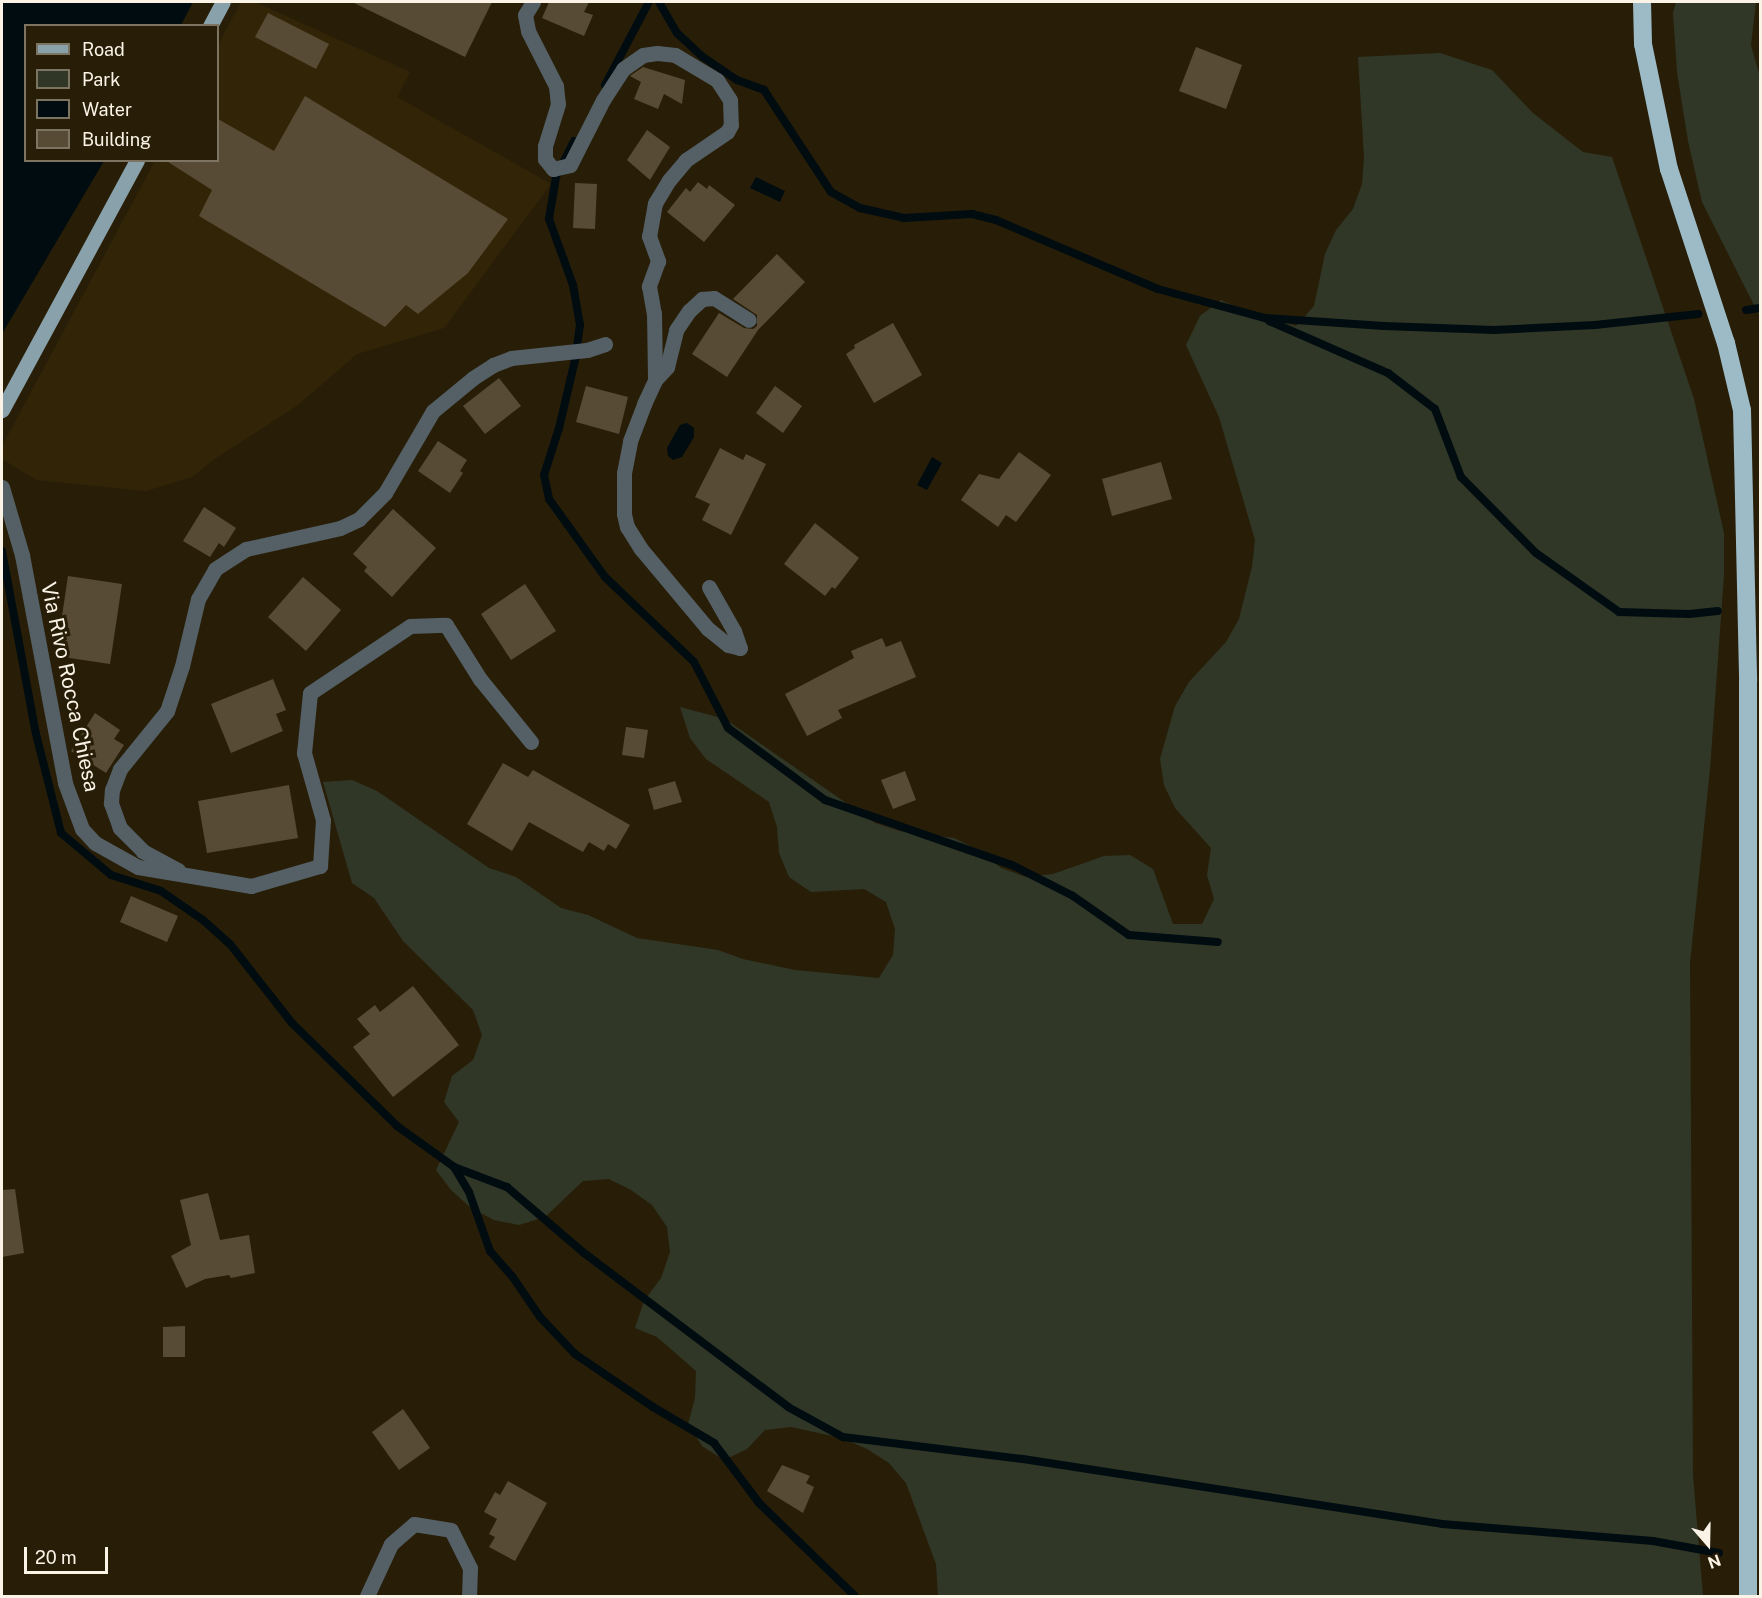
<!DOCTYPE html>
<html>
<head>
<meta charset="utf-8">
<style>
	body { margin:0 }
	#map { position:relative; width:1762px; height:1598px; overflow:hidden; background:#281e08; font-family:"Public Sans",sans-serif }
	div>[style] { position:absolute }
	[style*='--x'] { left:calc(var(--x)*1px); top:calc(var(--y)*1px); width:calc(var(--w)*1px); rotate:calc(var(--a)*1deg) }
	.built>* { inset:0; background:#322507 }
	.green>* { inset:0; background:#303727 }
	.water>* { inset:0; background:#000c10 }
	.stream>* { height:8px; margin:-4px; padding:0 4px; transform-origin:4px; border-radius:4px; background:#000c10 }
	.building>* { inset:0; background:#574b35 }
	.minor>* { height:15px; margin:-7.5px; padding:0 7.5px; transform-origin:7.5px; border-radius:7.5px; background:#546065 }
	.major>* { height:15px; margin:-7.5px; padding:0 7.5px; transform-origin:7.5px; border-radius:7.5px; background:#88a1ab }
	.highway>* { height:18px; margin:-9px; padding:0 9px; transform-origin:9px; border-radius:9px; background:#9cbbc7 }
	span { translate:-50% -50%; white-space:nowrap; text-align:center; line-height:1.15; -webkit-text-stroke:6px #281e08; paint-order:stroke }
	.street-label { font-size:21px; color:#faf3e6 }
	.frame { position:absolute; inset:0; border:3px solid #faf3e6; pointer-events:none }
	.legend { position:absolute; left:24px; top:24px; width:195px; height:138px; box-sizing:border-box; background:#281e08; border:2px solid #7c7361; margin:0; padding:8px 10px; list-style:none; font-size:18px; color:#faf3e6 }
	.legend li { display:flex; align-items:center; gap:12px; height:30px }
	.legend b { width:30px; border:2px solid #7c7361 }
	.north { position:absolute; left:1678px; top:1514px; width:60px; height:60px; -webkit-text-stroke:4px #281e08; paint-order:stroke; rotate:160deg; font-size:16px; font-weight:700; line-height:24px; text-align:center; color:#faf3e6 }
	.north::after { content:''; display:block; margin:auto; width:21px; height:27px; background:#faf3e6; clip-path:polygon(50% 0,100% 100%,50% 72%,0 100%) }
	.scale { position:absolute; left:24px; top:1547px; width:84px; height:27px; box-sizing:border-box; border:3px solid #faf3e6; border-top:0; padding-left:8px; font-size:18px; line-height:21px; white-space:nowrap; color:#faf3e6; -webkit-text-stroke:4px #281e08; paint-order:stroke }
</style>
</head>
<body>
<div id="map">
	<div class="built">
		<i style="clip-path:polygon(241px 2px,255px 2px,410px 72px,397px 97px,551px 184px,444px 328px,357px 354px,298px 405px,213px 460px,192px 477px,146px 491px,37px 480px,2px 459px,2px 446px,155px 161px,218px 160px,218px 45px)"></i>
	</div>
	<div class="green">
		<i style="clip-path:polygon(1676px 2px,1756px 2px,1751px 45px,1760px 77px,1760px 317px,1702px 202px,1688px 141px,1677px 72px,1673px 13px)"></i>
		<i style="clip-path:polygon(1440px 53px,1492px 70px,1533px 113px,1583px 152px,1612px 157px,1694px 399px,1724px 533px,1724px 575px,1710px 769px,1690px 963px,1693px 1475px,1703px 1596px,938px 1596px,936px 1564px,906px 1483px,889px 1463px,867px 1449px,842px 1438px,791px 1427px,765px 1430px,747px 1449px,724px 1460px,702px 1446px,688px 1424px,695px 1398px,696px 1371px,657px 1337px,635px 1328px,644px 1301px,661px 1278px,670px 1252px,667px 1227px,652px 1205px,631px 1190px,609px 1179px,583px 1181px,545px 1217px,519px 1225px,494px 1220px,471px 1208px,451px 1190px,436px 1170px,459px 1122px,444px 1102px,452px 1076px,473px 1060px,482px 1035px,473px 1010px,403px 941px,374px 898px,352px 883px,323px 782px,352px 780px,377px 791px,489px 868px,516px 877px,561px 908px,588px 915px,637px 938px,718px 950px,743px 959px,795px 970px,879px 978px,893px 955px,895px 929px,886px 902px,864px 889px,811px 892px,789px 877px,779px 853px,777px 827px,769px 802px,706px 759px,690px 738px,680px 707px,725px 719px,875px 823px,900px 831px,954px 838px,978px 850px,1001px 868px,1026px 877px,1053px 874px,1104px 856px,1130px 855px,1153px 869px,1173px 924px,1202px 924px,1214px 899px,1207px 875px,1211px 848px,1175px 808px,1164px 785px,1160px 759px,1175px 706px,1189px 682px,1226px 642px,1239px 619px,1252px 567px,1255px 540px,1219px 417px,1186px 345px,1200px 316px,1221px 300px,1244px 311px,1296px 326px,1314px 306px,1325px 254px,1336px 230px,1353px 209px,1362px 184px,1364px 157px,1358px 57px)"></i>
	</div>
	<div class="water">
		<i style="clip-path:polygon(2px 2px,193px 2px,181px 25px,26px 26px,26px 160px,104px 161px,2px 334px)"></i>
		<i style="clip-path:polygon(756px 177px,785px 191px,780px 202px,750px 188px)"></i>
		<i style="clip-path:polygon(687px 423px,694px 428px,694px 437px,682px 457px,673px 460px,668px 456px,667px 448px,680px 425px)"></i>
		<i style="clip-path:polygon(932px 457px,942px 463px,927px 490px,917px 485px)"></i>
	</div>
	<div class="stream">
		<i style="--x:659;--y:2;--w:36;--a:60"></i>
		<i style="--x:677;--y:33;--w:35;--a:43"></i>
		<i style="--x:703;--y:57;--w:41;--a:34.1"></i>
		<i style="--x:737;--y:80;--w:29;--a:20"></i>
		<i style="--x:764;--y:90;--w:122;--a:56.7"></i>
		<i style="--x:831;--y:192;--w:33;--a:29"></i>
		<i style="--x:860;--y:208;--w:45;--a:12.8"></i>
		<i style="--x:904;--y:218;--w:68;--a:-3.4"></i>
		<i style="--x:972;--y:214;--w:25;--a:14"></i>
		<i style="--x:996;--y:220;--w:176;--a:23.1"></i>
		<i style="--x:1158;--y:289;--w:111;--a:15.2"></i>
		<i style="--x:1265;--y:318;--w:119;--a:3.8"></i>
		<i style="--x:1384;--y:326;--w:110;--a:2.1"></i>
		<i style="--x:1494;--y:330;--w:101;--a:-2.8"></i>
		<i style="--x:1595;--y:325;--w:104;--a:-6.1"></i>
		<i style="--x:605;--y:85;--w:94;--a:-62.1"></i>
		<i style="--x:574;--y:141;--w:40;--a:116.6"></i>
		<i style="--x:556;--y:177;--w:43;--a:99.5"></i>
		<i style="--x:549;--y:219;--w:70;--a:70"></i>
		<i style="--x:573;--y:285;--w:41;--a:80.1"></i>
		<i style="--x:580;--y:325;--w:35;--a:98"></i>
		<i style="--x:575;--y:360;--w:70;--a:103.2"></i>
		<i style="--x:559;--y:428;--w:49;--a:107.7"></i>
		<i style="--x:544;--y:475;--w:25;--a:78"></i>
		<i style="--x:549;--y:499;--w:96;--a:54.3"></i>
		<i style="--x:605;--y:577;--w:123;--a:43.7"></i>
		<i style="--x:694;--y:662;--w:74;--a:62.7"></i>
		<i style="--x:728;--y:728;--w:121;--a:36.6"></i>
		<i style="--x:825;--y:800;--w:198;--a:19.2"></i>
		<i style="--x:1012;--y:865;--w:68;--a:26.9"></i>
		<i style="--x:1073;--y:896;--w:68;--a:34.9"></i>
		<i style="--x:1129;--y:935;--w:89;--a:4.5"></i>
		<i style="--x:1746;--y:310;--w:14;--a:-8"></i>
		<i style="--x:1269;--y:321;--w:130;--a:23.6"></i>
		<i style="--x:1388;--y:373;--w:59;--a:37.5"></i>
		<i style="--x:1435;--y:409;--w:73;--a:69.1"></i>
		<i style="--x:1461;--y:477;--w:107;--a:45.4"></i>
		<i style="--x:1536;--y:553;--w:102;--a:35.4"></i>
		<i style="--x:1619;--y:612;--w:70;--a:1.6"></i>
		<i style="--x:1689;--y:614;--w:29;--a:-6"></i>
		<i style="--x:2;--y:551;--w:186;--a:79.5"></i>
		<i style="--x:36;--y:734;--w:102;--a:75.8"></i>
		<i style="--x:61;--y:833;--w:65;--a:40"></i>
		<i style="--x:111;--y:875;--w:52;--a:17.7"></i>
		<i style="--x:161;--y:891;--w:51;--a:34.6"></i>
		<i style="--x:203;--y:920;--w:36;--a:42"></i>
		<i style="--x:230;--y:944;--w:100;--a:51.9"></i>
		<i style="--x:292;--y:1023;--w:147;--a:44.4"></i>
		<i style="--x:397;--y:1126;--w:70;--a:35.7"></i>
		<i style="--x:454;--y:1167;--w:29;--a:59"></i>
		<i style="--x:469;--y:1192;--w:63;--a:70.4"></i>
		<i style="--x:490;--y:1251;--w:33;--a:49"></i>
		<i style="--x:512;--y:1276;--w:50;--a:55.7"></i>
		<i style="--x:540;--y:1317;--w:51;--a:46.6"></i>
		<i style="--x:575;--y:1354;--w:94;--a:34.2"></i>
		<i style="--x:653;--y:1407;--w:71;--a:30.5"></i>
		<i style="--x:714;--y:1443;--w:75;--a:53.1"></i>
		<i style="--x:759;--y:1503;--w:134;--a:44.1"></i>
		<i style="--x:454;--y:1167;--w:57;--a:20.7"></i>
		<i style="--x:507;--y:1187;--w:101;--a:40.6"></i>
		<i style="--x:584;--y:1253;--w:256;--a:37"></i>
		<i style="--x:788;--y:1407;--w:63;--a:28.6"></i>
		<i style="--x:843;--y:1437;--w:181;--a:7"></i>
		<i style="--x:1023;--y:1459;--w:424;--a:8.8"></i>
		<i style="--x:1442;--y:1524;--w:212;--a:4.6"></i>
		<i style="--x:1653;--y:1541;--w:67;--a:10.3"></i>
	</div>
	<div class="building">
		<i style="clip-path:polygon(352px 2px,492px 2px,465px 57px)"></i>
		<i style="clip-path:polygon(549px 2px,589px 2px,584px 12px,593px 15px,584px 36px,542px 18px)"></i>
		<i style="clip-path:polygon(268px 13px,329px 44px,316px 69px,255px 37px)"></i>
		<i style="clip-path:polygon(1196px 47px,1242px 65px,1226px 109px,1179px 91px)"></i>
		<i style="clip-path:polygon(643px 67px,685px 80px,682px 104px,664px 94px,658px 109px,634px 99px,641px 82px,630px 76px)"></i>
		<i style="clip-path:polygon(305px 96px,508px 219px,468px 273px,418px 314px,406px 305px,385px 327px,199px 216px,212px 190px,165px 160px,218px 160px,218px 119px,274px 151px)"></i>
		<i style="clip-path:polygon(647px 130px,670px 147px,650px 180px,627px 160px)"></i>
		<i style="clip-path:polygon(698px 182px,707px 189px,709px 185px,735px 205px,704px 242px,667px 212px,686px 188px,690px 192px)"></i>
		<i style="clip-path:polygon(575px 183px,597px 184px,595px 229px,573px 228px)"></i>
		<i style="clip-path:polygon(777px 254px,805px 282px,758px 330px,727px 377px,692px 354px,719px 313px,744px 328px,753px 329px,757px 326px,757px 315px,733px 299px)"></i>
		<i style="clip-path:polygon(893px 323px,922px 375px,874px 403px,846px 354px,855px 348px,854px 345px)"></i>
		<i style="clip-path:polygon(499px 378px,521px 406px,485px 434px,463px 406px)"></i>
		<i style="clip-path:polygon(586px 386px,628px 397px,619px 434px,576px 422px)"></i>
		<i style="clip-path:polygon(775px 386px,802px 406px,783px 433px,756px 413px)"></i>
		<i style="clip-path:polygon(438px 441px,467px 460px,460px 471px,463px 473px,450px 493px,418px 471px)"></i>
		<i style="clip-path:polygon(720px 448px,743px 460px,746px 454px,766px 464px,731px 535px,702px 520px,710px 504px,695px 497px)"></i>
		<i style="clip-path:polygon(1019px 452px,1051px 475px,1016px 522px,1006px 515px,998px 527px,961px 500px,979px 474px,999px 479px)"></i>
		<i style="clip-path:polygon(1161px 462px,1172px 499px,1112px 516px,1102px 479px)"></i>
		<i style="clip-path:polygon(204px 507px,236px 528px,224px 547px,219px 543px,210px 557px,183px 541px)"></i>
		<i style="clip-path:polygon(393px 509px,436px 548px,392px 597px,364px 571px,367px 567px,353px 554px)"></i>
		<i style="clip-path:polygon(815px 523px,859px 558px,835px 589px,832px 587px,825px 596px,784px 564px)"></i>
		<i style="clip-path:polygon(68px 576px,122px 584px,110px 664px,56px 656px)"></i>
		<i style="clip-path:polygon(303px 577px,341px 610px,306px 651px,268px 617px)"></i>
		<i style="clip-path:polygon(525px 584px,556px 631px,511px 660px,481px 614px)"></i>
		<i style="clip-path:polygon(882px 638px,886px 647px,901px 641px,916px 677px,838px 710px,842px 718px,807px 736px,785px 694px,854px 658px,851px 651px)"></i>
		<i style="clip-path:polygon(273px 679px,286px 710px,276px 714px,283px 731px,231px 753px,211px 704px)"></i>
		<i style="clip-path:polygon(95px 713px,120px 730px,114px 739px,124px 745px,106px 773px,71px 751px)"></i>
		<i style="clip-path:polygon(626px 727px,648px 730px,644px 758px,622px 755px)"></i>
		<i style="clip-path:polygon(503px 763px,528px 777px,533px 770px,630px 825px,616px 849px,608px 844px,604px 851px,589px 842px,583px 852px,529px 822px,512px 851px,467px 824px)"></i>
		<i style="clip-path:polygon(905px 771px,916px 800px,893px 809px,881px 780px)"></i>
		<i style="clip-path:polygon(675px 781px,682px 802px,654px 810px,648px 789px)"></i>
		<i style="clip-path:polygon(289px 785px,298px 838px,207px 853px,198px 801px)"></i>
		<i style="clip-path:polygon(131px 896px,178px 916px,167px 942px,120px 922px)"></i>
		<i style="clip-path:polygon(413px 986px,459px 1045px,393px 1097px,353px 1047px,370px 1034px,357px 1019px,375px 1005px,380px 1012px)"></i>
		<i style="clip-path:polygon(15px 1189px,24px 1253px,2px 1257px,2px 1190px)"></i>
		<i style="clip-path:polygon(208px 1193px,220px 1240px,249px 1235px,255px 1273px,231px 1278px,229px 1275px,205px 1279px,186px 1288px,171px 1256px,191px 1245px,180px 1200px)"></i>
		<i style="clip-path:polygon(185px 1326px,185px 1357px,163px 1357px,163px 1327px)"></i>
		<i style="clip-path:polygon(403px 1409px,430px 1448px,399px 1470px,372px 1432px)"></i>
		<i style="clip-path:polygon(782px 1465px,810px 1476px,806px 1483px,814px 1487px,803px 1513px,767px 1491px)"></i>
		<i style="clip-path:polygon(508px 1481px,547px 1503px,515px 1561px,489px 1547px,495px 1537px,489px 1534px,497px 1519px,484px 1512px,495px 1492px,500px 1495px)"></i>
	</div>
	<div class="minor">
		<i style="--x:533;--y:2;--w:15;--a:122"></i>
		<i style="--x:525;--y:15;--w:16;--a:79"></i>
		<i style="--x:528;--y:31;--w:62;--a:63"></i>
		<i style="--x:556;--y:86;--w:18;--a:84"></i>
		<i style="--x:558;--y:104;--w:44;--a:107.2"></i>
		<i style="--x:545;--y:146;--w:13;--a:90"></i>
		<i style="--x:545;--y:159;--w:13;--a:51"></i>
		<i style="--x:553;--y:169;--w:17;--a:-13"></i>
		<i style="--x:570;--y:165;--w:73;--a:-63.1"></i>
		<i style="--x:603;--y:100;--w:37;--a:-57"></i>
		<i style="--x:623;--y:69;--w:24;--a:-35"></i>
		<i style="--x:643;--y:55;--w:14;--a:-8"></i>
		<i style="--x:657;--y:53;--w:18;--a:6"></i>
		<i style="--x:675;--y:55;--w:49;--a:30.8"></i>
		<i style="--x:717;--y:80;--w:24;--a:57"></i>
		<i style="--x:730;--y:100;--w:25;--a:88"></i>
		<i style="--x:731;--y:125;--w:8;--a:120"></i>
		<i style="--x:727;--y:132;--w:50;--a:145.7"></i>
		<i style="--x:686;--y:160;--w:26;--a:130"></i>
		<i style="--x:669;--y:180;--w:27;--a:121"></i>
		<i style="--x:655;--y:203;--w:34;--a:100"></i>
		<i style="--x:649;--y:236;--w:27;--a:70"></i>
		<i style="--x:658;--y:261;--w:27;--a:110"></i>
		<i style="--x:649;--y:286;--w:27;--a:80"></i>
		<i style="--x:654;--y:313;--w:67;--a:89.1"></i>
		<i style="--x:2;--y:487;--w:71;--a:73.6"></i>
		<i style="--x:22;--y:555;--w:232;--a:79.3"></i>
		<i style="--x:65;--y:783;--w:49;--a:69.7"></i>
		<i style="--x:82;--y:829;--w:19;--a:47"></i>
		<i style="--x:95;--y:843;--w:49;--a:29.2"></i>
		<i style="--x:138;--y:867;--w:115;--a:9.5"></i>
		<i style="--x:251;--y:886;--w:72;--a:-16.2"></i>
		<i style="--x:320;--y:866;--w:46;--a:-86.3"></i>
		<i style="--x:323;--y:820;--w:70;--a:-105.8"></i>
		<i style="--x:304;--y:753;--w:60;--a:-84.3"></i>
		<i style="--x:310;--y:693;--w:120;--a:-33.8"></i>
		<i style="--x:410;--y:626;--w:36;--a:-2"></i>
		<i style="--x:446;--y:625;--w:64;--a:57.8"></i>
		<i style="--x:480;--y:679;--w:81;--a:51"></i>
		<i style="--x:709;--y:587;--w:51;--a:60.4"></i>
		<i style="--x:734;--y:631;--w:18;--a:71"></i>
		<i style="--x:740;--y:648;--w:12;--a:-166"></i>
		<i style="--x:728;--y:645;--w:26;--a:-141"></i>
		<i style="--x:708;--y:629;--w:104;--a:-129.9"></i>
		<i style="--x:641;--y:549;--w:26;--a:-122"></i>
		<i style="--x:627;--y:527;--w:13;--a:-103"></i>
		<i style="--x:624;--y:514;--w:41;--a:-90"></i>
		<i style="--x:624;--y:473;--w:33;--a:-79"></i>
		<i style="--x:630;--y:441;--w:40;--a:-69"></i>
		<i style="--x:644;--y:404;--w:26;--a:-65"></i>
		<i style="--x:655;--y:380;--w:18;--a:-47"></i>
		<i style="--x:667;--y:367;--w:38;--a:-76"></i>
		<i style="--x:676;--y:330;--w:23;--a:-56"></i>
		<i style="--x:689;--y:311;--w:18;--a:-43"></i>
		<i style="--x:702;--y:299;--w:12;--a:-5"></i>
		<i style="--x:714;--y:298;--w:41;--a:32.2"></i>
		<i style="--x:178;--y:870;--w:40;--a:-152"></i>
		<i style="--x:143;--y:851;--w:33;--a:-135"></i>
		<i style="--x:120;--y:828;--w:27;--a:-110"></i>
		<i style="--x:111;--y:803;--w:13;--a:-86"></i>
		<i style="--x:112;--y:790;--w:22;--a:-69"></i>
		<i style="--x:120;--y:769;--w:75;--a:-51"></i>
		<i style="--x:167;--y:711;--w:47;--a:-71.6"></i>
		<i style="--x:182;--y:666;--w:69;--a:-76.6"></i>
		<i style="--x:198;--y:599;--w:34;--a:-60"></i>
		<i style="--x:215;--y:569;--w:37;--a:-33"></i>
		<i style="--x:246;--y:549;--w:96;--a:-12.6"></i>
		<i style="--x:340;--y:528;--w:21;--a:-25"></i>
		<i style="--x:359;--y:519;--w:37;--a:-45"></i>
		<i style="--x:385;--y:493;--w:95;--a:-59.7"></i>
		<i style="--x:433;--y:411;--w:52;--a:-39.5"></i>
		<i style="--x:473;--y:378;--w:24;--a:-33"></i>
		<i style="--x:493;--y:365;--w:19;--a:-21"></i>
		<i style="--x:511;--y:358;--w:76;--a:-6"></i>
		<i style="--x:587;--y:350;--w:19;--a:-18"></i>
		<i style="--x:367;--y:1596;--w:57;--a:-65.2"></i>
		<i style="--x:391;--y:1544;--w:30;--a:-41"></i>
		<i style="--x:414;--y:1524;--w:37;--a:9"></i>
		<i style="--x:451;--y:1530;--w:42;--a:63.4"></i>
		<i style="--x:470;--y:1568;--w:28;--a:92"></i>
	</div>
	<div class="major">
		<i style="--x:210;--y:26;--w:27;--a:-62"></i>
		<i style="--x:2;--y:410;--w:284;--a:-61.6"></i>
	</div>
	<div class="highway">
		<i style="--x:1642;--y:2;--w:42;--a:88.6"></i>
		<i style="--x:1643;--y:44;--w:128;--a:78.3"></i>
		<i style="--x:1669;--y:169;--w:183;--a:71.9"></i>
		<i style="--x:1726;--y:343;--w:69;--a:76.6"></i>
		<i style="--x:1742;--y:410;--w:271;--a:88.7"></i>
		<i style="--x:1748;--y:681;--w:915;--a:90"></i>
	</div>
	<div class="street-label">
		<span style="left:70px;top:687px;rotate:78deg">Via Rivo Rocca Chiesa</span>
	</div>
	<div class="frame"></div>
	<ul class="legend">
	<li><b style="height:8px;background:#88a1ab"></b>Road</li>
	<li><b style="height:16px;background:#303727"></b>Park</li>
	<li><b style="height:16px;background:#000c10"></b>Water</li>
	<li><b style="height:16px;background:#574b35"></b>Building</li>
	</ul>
	<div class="north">N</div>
	<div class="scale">20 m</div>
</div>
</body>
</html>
